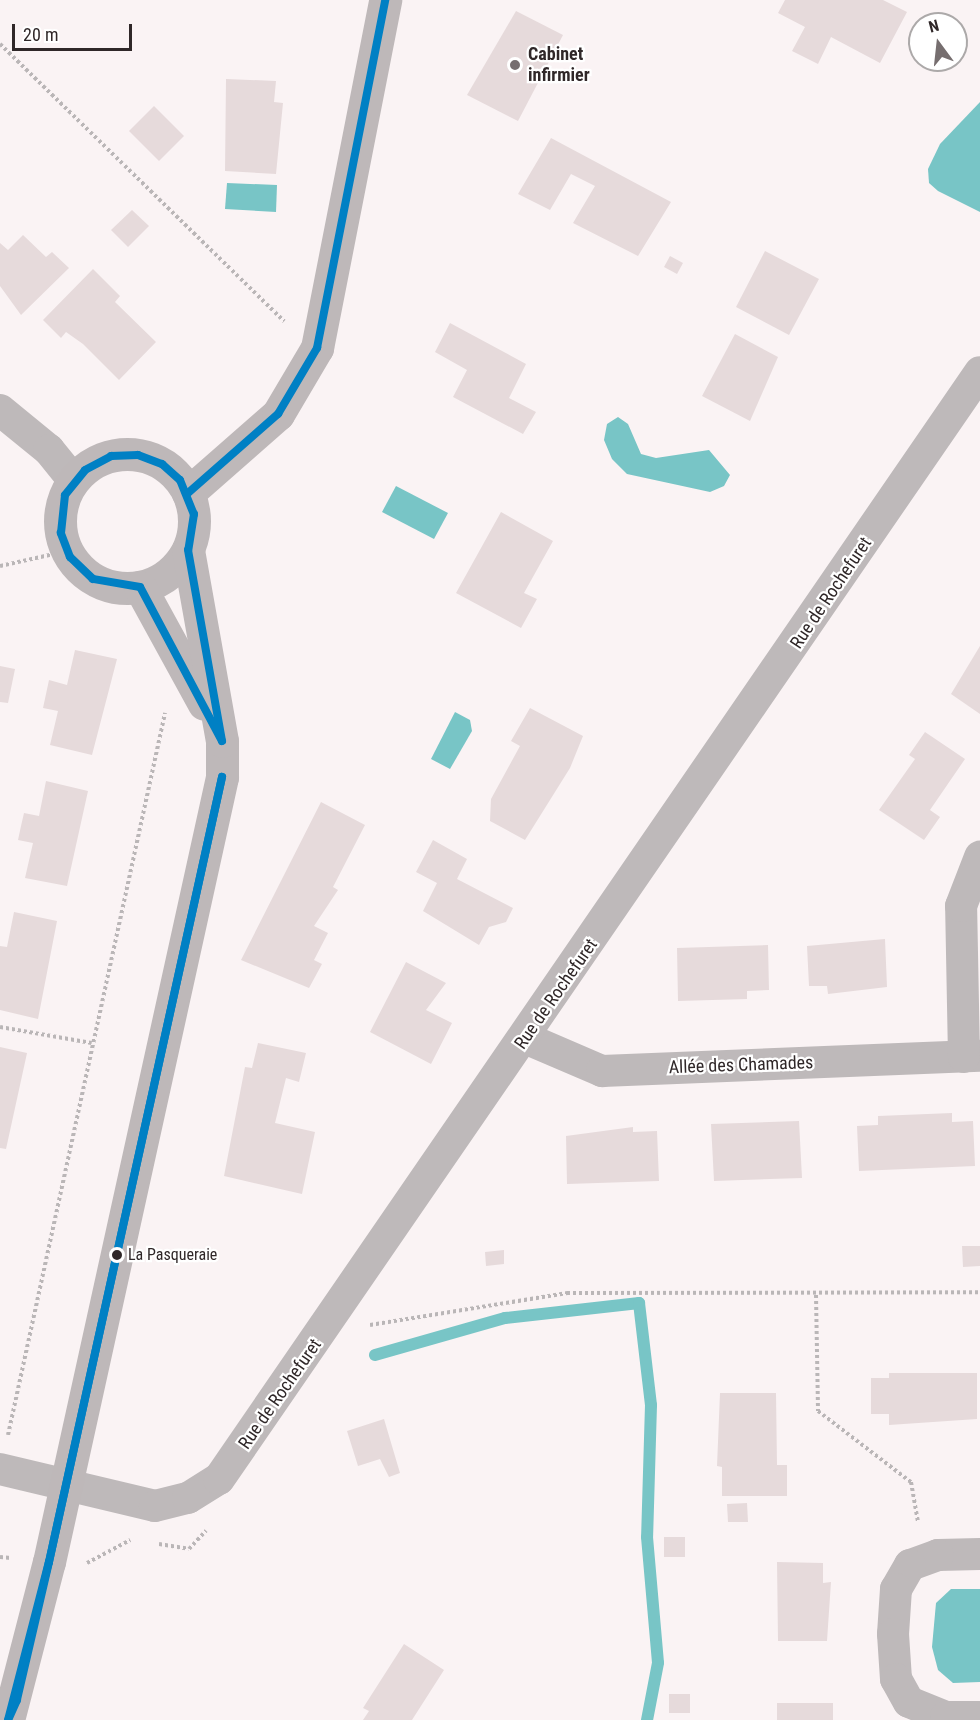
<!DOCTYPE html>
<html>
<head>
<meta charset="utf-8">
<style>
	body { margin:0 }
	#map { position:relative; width:980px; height:1720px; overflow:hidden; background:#faf3f4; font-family:"Roboto Condensed",sans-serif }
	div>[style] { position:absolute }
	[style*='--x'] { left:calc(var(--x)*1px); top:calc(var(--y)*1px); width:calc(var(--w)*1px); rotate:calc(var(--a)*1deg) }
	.water>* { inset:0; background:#78c5c6 }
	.stream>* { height:12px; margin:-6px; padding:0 6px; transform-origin:6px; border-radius:6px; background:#78c5c6 }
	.building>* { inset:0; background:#e6dadb }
	.path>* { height:4px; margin-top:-2px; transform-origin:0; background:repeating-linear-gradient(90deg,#bab6b7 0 3px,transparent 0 6px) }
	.street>* { height:32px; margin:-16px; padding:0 16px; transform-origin:16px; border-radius:16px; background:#beb9ba }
	.secondary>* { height:33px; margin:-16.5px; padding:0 16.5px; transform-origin:16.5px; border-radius:16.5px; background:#beb8b9 }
	.secondary>.ring { margin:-16.5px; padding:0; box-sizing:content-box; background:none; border:33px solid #beb8b9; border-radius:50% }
	.bus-1>* { height:8px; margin:-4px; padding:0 4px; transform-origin:4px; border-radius:4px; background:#0080c4 }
	.dots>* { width:16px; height:16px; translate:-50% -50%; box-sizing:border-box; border:3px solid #fff; border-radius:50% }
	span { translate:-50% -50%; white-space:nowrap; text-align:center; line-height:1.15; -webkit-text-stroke:4.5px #fff; paint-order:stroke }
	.bus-label { font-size:16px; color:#2f2728 }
	.left { translate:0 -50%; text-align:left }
	.poi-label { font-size:18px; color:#2f2728; font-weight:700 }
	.street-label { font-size:18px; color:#2f2728 }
	.north { position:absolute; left:908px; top:12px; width:60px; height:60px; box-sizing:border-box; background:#fff; border:2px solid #aca9a9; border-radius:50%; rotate:345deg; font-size:16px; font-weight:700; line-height:24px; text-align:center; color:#2f2728 }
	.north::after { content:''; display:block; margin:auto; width:21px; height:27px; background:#766e6f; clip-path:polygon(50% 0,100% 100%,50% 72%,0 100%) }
	.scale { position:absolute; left:12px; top:24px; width:120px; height:27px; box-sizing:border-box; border:3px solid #2f2728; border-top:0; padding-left:8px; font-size:18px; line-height:21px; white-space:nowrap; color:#2f2728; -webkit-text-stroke:4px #fff; paint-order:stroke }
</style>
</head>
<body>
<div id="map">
	<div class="water">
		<i style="clip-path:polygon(980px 102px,980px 212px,938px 191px,929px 183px,928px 169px,940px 144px)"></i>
		<i style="clip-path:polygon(227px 183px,277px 185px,276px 212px,225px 209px)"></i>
		<i style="clip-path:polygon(618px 417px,628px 424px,641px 454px,656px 458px,709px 450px,730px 475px,724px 486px,710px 492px,627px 474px,612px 459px,604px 440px,607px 424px)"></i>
		<i style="clip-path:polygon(396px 486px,448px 513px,434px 539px,382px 512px)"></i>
		<i style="clip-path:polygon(455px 712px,470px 720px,472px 731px,450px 769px,431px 759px)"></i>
		<i style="clip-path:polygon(951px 1589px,980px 1589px,980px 1682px,953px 1683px,938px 1670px,932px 1647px,936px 1603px)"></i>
	</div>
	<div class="stream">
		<i style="--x:375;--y:1355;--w:135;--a:-15.9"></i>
		<i style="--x:505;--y:1318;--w:135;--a:-6.4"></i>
		<i style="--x:639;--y:1303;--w:103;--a:83.3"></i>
		<i style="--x:651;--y:1405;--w:132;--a:91.7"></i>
		<i style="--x:647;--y:1537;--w:126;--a:85"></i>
		<i style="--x:658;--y:1663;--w:58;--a:100.9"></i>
	</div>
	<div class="building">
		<i style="clip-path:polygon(785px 0,883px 0,907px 12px,880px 63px,831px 37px,818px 64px,792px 51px,805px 27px,778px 13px)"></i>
		<i style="clip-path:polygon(516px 11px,563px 35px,518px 121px,467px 95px)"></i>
		<i style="clip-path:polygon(226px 79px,276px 81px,274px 102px,283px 103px,276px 174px,225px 171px)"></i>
		<i style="clip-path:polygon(154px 106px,184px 136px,159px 161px,129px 131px)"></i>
		<i style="clip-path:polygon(551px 138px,671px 202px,638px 256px,573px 223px,595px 186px,571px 174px,550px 210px,518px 194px)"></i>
		<i style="clip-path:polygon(132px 210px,149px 226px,128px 247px,111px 230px)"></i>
		<i style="clip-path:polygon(23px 235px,46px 257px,52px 252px,69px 268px,21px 315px,0 286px,0 243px,8px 250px)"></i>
		<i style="clip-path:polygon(765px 251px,819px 279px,789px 335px,736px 307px)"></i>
		<i style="clip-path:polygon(670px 256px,683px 263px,677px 274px,664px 267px)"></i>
		<i style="clip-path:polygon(93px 269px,120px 296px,115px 302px,156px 342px,119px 380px,83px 344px,66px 332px,61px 338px,43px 320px)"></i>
		<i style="clip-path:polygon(450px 323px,526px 364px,509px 398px,536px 412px,523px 434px,453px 397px,467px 370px,435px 352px)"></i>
		<i style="clip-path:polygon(735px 334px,778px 357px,750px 421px,702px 396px)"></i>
		<i style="clip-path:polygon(501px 512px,553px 541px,524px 593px,537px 599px,521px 628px,456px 593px)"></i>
		<i style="clip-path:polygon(980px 646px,980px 714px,951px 694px)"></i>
		<i style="clip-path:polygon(75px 650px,117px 659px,92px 755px,50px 745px,58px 711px,43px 708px,49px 680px,67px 685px)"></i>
		<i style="clip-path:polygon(0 666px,15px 669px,8px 703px,0 702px)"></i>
		<i style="clip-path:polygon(530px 708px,583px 736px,570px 768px,525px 840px,490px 821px,491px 799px,520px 746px,511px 741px)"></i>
		<i style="clip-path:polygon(925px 732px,965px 759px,930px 810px,940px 817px,924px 840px,879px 810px,915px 759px,909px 755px)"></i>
		<i style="clip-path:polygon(46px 781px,88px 791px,67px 886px,25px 878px,33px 843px,18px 840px,21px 826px,24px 813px,39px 816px)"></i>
		<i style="clip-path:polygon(321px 802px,365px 825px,333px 887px,338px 890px,314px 926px,328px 933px,314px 960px,322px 964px,309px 988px,241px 960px)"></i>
		<i style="clip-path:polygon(433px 840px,467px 859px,457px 879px,513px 908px,506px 922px,489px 927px,479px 945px,423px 911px,437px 883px,416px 872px)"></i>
		<i style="clip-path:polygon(14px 912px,57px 921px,38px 1019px,0 1010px,0 946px,7px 947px)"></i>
		<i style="clip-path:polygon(885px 939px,887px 987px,828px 994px,827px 986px,809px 986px,807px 946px)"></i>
		<i style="clip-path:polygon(768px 945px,769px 990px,747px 991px,747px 999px,678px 1001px,677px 948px)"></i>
		<i style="clip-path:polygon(406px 962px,446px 983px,426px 1010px,452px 1023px,431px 1064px,370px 1032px)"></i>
		<i style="clip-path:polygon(258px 1043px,306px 1053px,299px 1082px,286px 1078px,275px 1123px,315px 1132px,302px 1194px,224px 1176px,245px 1067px,252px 1068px)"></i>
		<i style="clip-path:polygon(0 1047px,27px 1053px,6px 1149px,0 1148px)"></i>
		<i style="clip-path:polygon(952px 1113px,952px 1122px,973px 1121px,975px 1166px,859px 1171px,857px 1126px,878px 1125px,878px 1116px)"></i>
		<i style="clip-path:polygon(799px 1121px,802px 1178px,714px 1181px,711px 1124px)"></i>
		<i style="clip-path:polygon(633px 1127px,633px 1132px,657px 1131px,659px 1181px,567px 1184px,566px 1136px)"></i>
		<i style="clip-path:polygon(962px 1246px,980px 1246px,980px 1266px,963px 1267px)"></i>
		<i style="clip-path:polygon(504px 1250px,504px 1264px,486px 1266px,485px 1252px)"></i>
		<i style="clip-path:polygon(889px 1373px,977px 1373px,977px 1419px,889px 1425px,889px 1414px,871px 1414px,871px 1378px,889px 1378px)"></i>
		<i style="clip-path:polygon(720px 1393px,776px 1393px,777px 1465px,787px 1465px,787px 1496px,722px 1496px,722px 1467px,717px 1466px)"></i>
		<i style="clip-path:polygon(384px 1419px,400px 1473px,389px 1477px,380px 1459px,358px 1466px,347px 1431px)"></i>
		<i style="clip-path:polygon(747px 1503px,748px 1522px,728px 1522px,727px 1504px)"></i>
		<i style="clip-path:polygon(664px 1537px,685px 1537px,685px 1557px,664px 1557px)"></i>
		<i style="clip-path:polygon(777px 1562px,823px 1563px,823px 1583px,831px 1582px,827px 1641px,778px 1641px)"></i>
		<i style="clip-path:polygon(404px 1644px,444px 1670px,412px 1720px,363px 1720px,369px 1711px,363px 1708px)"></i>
		<i style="clip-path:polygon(669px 1694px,690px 1694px,690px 1713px,669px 1713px)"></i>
		<i style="clip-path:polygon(777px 1703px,833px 1703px,833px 1720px,777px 1720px)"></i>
	</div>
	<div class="path">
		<i style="--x:0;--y:44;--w:397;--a:44.3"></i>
		<i style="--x:0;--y:566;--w:69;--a:-12.6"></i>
		<i style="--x:0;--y:1027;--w:93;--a:9.9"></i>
		<i style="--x:816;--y:1295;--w:116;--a:89"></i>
		<i style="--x:818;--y:1411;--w:117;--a:37.4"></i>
		<i style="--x:911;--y:1482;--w:41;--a:80.1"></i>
		<i style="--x:370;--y:1325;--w:200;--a:-9.2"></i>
		<i style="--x:567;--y:1293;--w:413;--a:-0.1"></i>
		<i style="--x:8;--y:1435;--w:739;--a:-77.73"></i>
		<i style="--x:159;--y:1544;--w:30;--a:9"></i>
		<i style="--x:189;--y:1549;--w:25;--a:-47"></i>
		<i style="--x:0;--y:1557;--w:11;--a:5"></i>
		<i style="--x:87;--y:1563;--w:49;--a:-28.1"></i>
	</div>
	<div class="street">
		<i style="--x:0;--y:410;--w:63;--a:39.2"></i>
		<i style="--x:49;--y:450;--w:40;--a:51"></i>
		<i style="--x:525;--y:1038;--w:84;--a:23.2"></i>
		<i style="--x:602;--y:1071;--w:378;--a:-2.3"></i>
		<i style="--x:964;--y:1057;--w:151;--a:-91.1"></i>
		<i style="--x:961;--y:906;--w:53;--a:-68.8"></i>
		<i style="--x:0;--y:1469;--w:159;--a:13.4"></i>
		<i style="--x:155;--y:1506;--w:34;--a:-14"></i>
		<i style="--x:188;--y:1498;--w:36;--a:-32"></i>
		<i style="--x:219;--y:1479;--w:1343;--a:-55.49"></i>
		<i style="--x:980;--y:1554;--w:42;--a:178.6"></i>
		<i style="--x:938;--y:1555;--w:30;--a:160"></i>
		<i style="--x:910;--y:1565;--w:28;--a:120"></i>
		<i style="--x:896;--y:1589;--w:45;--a:93.8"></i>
		<i style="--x:893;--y:1634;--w:45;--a:86.2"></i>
		<i style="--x:896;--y:1679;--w:26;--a:61"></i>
		<i style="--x:909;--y:1702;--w:40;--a:22"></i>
		<i style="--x:946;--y:1717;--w:34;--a:0"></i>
	</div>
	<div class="secondary">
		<i class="ring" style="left:60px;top:454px;width:101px;height:101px"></i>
		<i style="--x:188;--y:493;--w:120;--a:-41.3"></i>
		<i style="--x:278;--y:414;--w:77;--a:-59.4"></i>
		<i style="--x:317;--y:348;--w:355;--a:-78.9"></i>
		<i style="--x:140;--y:587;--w:133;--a:61.3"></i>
		<i style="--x:8;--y:1720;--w:163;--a:-75.5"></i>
		<i style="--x:49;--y:1562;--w:804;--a:-77.57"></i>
		<i style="--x:222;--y:777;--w:36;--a:-90"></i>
		<i style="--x:222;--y:741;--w:194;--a:-100.1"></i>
	</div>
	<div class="bus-1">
		<i style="--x:138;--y:455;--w:26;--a:21"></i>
		<i style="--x:162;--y:464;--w:24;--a:42"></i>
		<i style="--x:180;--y:480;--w:37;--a:68"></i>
		<i style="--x:194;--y:514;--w:36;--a:99"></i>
		<i style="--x:188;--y:550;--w:194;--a:79.9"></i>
		<i style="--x:222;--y:741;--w:174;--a:-118"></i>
		<i style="--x:140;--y:587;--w:48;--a:-170.3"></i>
		<i style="--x:93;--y:579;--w:32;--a:-136"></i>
		<i style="--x:70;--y:557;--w:26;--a:-111"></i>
		<i style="--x:61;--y:533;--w:38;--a:-84"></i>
		<i style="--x:65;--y:495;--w:32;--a:-51"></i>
		<i style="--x:85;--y:470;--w:30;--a:-28"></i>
		<i style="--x:111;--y:456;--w:27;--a:-2"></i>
		<i style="--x:188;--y:493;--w:120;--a:-41.3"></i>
		<i style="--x:278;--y:414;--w:77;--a:-59.4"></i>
		<i style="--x:317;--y:348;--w:355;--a:-78.9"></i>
		<i style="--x:49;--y:1562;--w:142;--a:103.1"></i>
		<i style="--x:17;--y:1700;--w:22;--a:114"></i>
		<i style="--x:8;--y:1720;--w:163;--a:-75.5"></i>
		<i style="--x:49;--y:1562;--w:804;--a:-77.57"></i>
		<i style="--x:49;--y:1562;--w:804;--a:-77.57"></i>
	</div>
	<div class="dots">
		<i style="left:515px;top:65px;background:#766e6f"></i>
		<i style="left:117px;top:1255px;background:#2f2728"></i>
	</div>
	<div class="bus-label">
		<span class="left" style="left:128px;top:1255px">La Pasqueraie</span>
	</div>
	<div class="poi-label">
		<span class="left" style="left:528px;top:65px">Cabinet<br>infirmier</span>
	</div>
	<div class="street-label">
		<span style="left:831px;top:593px;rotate:-56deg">Rue de Rochefuret</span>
		<span style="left:556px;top:994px;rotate:-55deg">Rue de Rochefuret</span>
		<span style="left:741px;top:1065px;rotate:-2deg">Allée des Chamades</span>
		<span style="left:280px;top:1394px;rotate:-55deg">Rue de Rochefuret</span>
	</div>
	<div class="north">N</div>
	<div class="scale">20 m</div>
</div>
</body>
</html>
